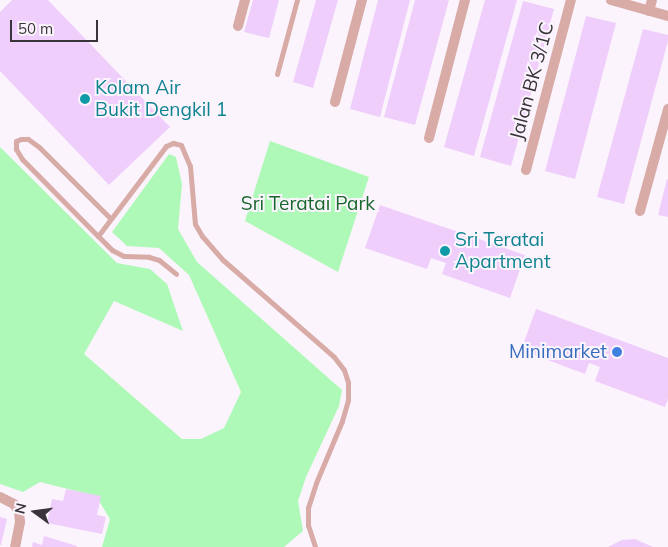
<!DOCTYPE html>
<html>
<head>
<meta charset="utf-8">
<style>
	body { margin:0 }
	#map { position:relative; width:668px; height:547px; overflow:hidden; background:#fbf4fd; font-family:Mulish,sans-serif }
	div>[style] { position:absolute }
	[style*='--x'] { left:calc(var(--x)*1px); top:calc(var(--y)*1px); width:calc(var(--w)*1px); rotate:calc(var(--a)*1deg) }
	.green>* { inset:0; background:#aef9b7 }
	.building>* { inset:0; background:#efcefb }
	.lane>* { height:5px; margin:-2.5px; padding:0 2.5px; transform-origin:2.5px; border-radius:2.5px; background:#d8aba7 }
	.street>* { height:10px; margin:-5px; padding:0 5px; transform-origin:5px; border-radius:5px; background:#d8aba7 }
	.dots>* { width:14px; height:14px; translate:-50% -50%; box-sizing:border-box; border:2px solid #fbf4fd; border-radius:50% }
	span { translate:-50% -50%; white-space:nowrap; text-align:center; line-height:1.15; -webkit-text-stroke:4px #fbf4fd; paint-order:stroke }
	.street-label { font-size:19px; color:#39343a }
	.culture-label { font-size:19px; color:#0d838f }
	.left { translate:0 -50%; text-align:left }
	.park-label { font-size:19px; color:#18672c }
	.shop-label { font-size:19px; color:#366cbe }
	.right { translate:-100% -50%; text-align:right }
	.north { position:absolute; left:10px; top:487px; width:50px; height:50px; -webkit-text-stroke:4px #fbf4fd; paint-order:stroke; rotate:284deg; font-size:14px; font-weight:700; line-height:20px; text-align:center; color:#39343a }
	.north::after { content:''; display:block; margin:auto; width:18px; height:22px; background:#39343a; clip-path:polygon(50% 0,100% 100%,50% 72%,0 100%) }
	.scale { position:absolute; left:10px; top:20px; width:88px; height:22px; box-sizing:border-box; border:2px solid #39343a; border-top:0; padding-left:6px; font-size:15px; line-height:18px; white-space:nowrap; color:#39343a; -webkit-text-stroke:4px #fbf4fd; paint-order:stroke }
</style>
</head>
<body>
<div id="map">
	<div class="green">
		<i style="clip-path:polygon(270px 141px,369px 177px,338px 272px,245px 221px)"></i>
		<i style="clip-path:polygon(0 147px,117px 263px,150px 269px,167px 284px,183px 331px,114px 301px,84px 354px,182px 439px,201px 439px,224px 428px,241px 392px,189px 275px,159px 248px,127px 246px,112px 232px,169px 154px,176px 157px,182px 184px,178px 229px,197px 262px,342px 390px,339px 406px,306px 477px,298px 501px,303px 531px,284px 547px,102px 547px,110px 519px,96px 496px,40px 482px,23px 492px,0 484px)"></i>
	</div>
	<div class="building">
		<i style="clip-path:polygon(12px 0,48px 0,170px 127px,109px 185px,0 71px,0 12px)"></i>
		<i style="clip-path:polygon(253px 0,279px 0,269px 38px,244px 32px)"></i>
		<i style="clip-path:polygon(316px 0,338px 0,313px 88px,293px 82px)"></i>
		<i style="clip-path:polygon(378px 0,410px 0,380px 117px,350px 109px)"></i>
		<i style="clip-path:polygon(415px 0,449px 0,415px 125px,384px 117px)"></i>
		<i style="clip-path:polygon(485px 0,517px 0,474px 156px,444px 147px)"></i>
		<i style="clip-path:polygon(523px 1px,554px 9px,511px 166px,480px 157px)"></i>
		<i style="clip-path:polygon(586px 16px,616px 23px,575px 179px,545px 171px)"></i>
		<i style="clip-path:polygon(643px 29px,668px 35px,668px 41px,624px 204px,597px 197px)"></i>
		<i style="clip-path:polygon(667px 179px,668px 180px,668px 217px,658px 215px)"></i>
		<i style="clip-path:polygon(380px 205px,525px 255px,510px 298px,442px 274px,446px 263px,431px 258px,427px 269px,365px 248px)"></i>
		<i style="clip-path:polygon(536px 309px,668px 358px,668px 399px,665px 407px,595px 381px,600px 367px,589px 363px,585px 374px,521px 350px)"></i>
		<i style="clip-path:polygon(66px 489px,101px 496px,97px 515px,106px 517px,102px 534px,47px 523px,52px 499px,63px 501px)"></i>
		<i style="clip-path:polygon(0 517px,7px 519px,1px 545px,0 545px)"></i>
		<i style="clip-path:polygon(44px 536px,77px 546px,77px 547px,32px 547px,33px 542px,42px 545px)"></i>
		<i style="clip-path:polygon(635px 539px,653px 547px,608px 547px,622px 540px)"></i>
	</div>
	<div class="lane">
		<i style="--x:277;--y:74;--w:77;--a:-74.9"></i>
		<i style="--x:110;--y:218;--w:100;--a:-135"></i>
		<i style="--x:39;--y:147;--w:14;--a:-144"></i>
		<i style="--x:28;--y:139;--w:7;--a:180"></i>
		<i style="--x:21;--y:139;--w:5;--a:158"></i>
		<i style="--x:16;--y:141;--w:8;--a:90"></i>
		<i style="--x:16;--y:149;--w:12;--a:59"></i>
		<i style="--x:22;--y:159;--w:108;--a:45.4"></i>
		<i style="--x:98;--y:236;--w:113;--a:-52.9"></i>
		<i style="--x:166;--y:146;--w:8;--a:-23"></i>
		<i style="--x:173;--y:143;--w:8;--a:14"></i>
		<i style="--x:181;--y:145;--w:23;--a:67"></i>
		<i style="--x:190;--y:166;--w:58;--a:85.1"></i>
		<i style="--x:195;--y:224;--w:14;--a:60"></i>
		<i style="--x:202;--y:236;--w:32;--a:49"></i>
		<i style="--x:223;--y:260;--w:147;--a:41.1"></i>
		<i style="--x:334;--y:357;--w:16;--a:52"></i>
		<i style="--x:344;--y:370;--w:13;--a:72"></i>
		<i style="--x:348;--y:382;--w:18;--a:90"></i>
		<i style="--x:348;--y:400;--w:22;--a:106"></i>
		<i style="--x:342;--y:421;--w:67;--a:112.8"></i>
		<i style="--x:316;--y:483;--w:26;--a:108"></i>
		<i style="--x:308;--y:508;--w:17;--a:90"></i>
		<i style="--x:308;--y:525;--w:23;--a:72"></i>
		<i style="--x:98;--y:236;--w:20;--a:45"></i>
		<i style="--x:112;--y:250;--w:13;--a:27"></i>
		<i style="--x:124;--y:256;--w:25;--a:2"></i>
		<i style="--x:149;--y:257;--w:10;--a:17"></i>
		<i style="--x:159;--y:260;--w:22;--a:39"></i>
	</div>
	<div class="street">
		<i style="--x:611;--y:0;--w:59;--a:15.7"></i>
		<i style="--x:649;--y:11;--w:11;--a:-75"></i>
		<i style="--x:238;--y:26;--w:27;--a:-75"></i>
		<i style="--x:335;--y:102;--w:106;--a:-75.2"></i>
		<i style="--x:429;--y:138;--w:143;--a:-75.4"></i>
		<i style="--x:526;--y:170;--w:176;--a:-75.2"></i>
		<i style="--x:640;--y:211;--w:106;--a:-74.6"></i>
		<i style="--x:0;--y:497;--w:16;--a:27"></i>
		<i style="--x:14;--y:504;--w:9;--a:58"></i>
		<i style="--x:19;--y:512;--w:10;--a:84"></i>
		<i style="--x:20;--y:522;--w:25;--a:101"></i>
	</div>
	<div class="dots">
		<i style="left:85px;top:99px;background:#0f9aa8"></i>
		<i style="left:445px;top:251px;background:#0f9aa8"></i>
		<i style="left:617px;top:352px;background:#3f7fe0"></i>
	</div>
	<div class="street-label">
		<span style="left:532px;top:81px;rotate:-75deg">Jalan BK 3/1C</span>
	</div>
	<div class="culture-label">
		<span class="left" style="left:95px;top:99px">Kolam Air<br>Bukit Dengkil 1</span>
		<span class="left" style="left:455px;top:251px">Sri Teratai<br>Apartment</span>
	</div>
	<div class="park-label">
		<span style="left:308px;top:204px">Sri Teratai Park</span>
	</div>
	<div class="shop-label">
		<span class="right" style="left:607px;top:352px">Minimarket</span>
	</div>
	<div class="north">N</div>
	<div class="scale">50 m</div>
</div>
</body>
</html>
